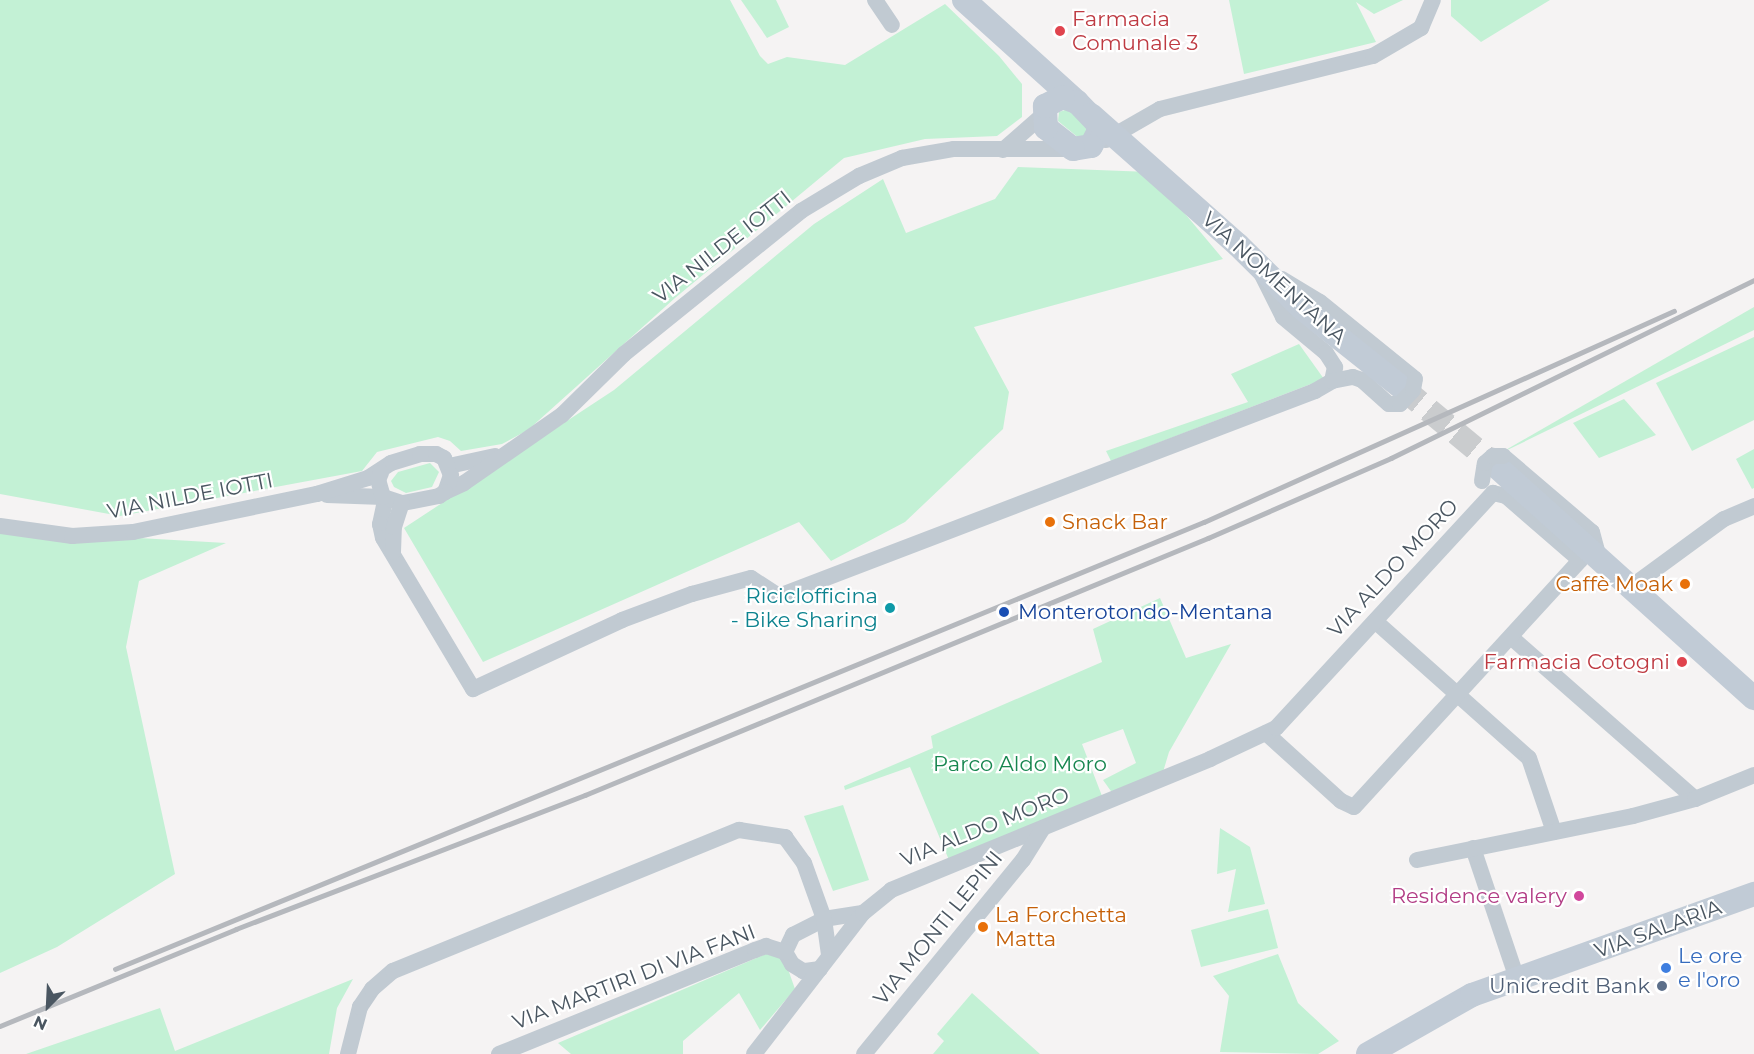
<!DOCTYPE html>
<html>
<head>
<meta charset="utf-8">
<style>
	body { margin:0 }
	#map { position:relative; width:1754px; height:1054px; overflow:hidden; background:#f5f3f3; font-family:Montserrat,sans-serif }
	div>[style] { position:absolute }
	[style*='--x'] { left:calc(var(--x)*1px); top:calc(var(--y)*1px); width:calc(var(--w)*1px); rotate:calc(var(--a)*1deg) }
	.green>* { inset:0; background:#c3f1d5 }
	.secondary-tunnel>* { height:24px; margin-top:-12px; transform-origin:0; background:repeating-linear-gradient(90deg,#caccce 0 24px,transparent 0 36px) }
	.minor>* { height:16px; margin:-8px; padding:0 8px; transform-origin:8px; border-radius:8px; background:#c1cad2 }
	.secondary>* { height:24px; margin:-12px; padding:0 12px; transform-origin:12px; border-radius:12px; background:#c1cbd6 }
	.rail>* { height:4.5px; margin:-2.25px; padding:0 2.25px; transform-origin:2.25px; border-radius:2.25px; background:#b5b8bd }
	.minor-bridge>* { height:16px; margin:-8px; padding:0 8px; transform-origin:8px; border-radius:8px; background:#c1cad2 }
	.dots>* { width:16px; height:16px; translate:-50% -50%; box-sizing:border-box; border:3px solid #fff; border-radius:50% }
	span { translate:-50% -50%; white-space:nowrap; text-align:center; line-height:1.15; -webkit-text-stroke:4.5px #fff; paint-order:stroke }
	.health-label { font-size:21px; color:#be3a42 }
	.left { translate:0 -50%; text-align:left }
	.right { translate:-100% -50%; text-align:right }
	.street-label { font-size:21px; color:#4a5661 }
	.food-label { font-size:21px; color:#c56008 }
	.culture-label { font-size:21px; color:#0d838f }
	.transit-label { font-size:21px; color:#164399 }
	.park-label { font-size:21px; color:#17864f }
	.hotel-label { font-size:21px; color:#b23c85 }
	.shop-label { font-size:21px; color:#366cbe }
	.service-label { font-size:21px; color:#4e5e75 }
	.north { position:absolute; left:18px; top:976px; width:60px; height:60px; -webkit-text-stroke:4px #fff; paint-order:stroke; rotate:204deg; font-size:16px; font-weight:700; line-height:24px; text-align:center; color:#4a5661 }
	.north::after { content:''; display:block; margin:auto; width:21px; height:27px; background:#4a5661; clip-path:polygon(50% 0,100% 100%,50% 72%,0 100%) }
</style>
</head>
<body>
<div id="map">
	<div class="green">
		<i style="clip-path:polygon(0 0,730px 0,760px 56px,768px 64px,787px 57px,845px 65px,945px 4px,999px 56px,1022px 84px,1022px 117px,997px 136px,925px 139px,844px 158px,675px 298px,528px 430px,502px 444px,461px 451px,450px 441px,438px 437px,377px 452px,362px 471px,120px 516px,0 494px)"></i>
		<i style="clip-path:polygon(741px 0,776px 0,789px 27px,767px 38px)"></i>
		<i style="clip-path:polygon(1229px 0,1403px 0,1374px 14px,1356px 2px,1376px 42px,1244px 74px)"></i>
		<i style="clip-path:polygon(1451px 0,1550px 0,1481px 42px,1451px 16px)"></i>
		<i style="clip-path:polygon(1071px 108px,1090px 131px,1080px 139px,1058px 121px,1059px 112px)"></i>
		<i style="clip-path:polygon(1018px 167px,1150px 172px,1223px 259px,974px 327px,1009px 392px,1003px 429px,905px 522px,831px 561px,799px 522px,483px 662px,404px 528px,614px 390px,814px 224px,883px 179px,906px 233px,995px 199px)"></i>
		<i style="clip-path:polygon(1754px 307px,1754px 330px,1497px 455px)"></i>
		<i style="clip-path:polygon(1754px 337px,1754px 420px,1692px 451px,1656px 383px)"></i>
		<i style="clip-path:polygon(1299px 344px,1324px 379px,1111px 461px,1106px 451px,1248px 402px,1231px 374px)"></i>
		<i style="clip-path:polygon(1624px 399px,1656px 435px,1599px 458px,1573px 423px)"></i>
		<i style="clip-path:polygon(1754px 449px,1754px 488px,1752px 489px,1736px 459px)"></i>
		<i style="clip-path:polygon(430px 463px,439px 472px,432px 487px,406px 493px,394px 487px,391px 481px,398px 472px)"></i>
		<i style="clip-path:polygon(0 530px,226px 543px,139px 581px,126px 647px,175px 874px,57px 947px,0 973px)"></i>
		<i style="clip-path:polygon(1160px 598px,1186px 658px,1231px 644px,1169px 752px,1163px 772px,1113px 794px,1103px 780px,1136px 763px,1123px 729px,1082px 744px,1102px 796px,949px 860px,910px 767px,845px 790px,844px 786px,933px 748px,931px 736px,1102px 662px,1093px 629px)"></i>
		<i style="clip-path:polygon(843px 805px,869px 880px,833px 891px,804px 816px)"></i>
		<i style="clip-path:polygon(1220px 828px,1250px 847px,1265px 904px,1228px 912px,1236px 869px,1217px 874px)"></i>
		<i style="clip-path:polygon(1268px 909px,1278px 948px,1201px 967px,1191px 930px)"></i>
		<i style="clip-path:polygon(766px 954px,783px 955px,795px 989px,760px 1030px,739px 993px,683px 1041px,683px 1054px,571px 1054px,558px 1043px)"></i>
		<i style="clip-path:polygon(1278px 954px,1298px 1003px,1339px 1041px,1318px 1054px,1220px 1052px,1229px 996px,1213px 976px)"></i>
		<i style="clip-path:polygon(353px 979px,337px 1008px,329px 1054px,26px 1054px,160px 1008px,175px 1051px)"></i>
		<i style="clip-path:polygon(972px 993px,1040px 1054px,933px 1054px,944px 1041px,937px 1034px)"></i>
	</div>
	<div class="secondary-tunnel">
		<i style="--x:1401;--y:387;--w:124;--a:39.7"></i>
	</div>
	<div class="minor">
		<i style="--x:875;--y:0;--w:30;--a:56"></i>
		<i style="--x:1106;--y:140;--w:62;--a:-29.9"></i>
		<i style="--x:1160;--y:109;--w:219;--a:-14"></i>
		<i style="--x:1373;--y:56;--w:56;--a:-30.3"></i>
		<i style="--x:1421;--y:28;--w:30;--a:-67"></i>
		<i style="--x:1003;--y:150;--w:53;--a:-41.2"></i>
		<i style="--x:1262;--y:275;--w:47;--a:63.4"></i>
		<i style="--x:1283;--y:317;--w:56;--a:39.9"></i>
		<i style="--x:1326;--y:353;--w:17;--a:57"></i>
		<i style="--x:1335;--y:367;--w:14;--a:102"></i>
		<i style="--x:1282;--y:279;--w:44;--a:31.2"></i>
		<i style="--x:1320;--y:302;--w:122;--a:39"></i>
		<i style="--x:1503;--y:456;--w:117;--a:40.5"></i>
		<i style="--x:1592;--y:532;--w:27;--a:75"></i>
		<i style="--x:449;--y:466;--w:47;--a:-12.3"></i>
		<i style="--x:445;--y:492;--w:21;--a:-25"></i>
		<i style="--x:464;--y:483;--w:119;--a:-34.8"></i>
		<i style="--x:562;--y:415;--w:87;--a:-44.5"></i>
		<i style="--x:624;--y:354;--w:228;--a:-38.9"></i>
		<i style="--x:801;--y:211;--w:68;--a:-31.1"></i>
		<i style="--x:859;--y:176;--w:47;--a:-22.7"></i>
		<i style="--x:902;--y:158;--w:53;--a:-9.8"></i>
		<i style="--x:954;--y:149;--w:119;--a:0"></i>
		<i style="--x:327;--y:495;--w:56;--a:2"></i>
		<i style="--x:385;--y:501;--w:24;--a:102"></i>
		<i style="--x:380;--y:524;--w:14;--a:78"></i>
		<i style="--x:383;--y:538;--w:176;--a:59.2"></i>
		<i style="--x:473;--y:689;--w:164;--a:-24.8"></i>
		<i style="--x:622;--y:620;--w:75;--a:-20.4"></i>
		<i style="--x:692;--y:594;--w:61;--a:-15.2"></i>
		<i style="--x:751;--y:578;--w:33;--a:33"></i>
		<i style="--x:779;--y:596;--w:574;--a:-20.93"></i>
		<i style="--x:1315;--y:391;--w:20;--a:-30"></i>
		<i style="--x:1332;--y:381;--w:21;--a:-11"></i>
		<i style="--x:1353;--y:377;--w:9;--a:18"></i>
		<i style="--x:1362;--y:380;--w:36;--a:42"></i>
		<i style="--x:0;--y:526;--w:73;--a:7.9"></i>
		<i style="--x:72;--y:536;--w:61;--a:-3.8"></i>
		<i style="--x:133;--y:532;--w:188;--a:-11.7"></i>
		<i style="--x:317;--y:494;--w:53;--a:-17.4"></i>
		<i style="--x:368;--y:478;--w:27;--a:-33"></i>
		<i style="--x:391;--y:463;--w:30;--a:-17"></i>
		<i style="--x:420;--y:454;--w:16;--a:0"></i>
		<i style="--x:436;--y:454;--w:9;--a:27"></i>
		<i style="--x:444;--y:458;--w:18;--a:68"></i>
		<i style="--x:451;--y:475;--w:18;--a:109"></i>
		<i style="--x:445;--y:492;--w:7;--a:146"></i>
		<i style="--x:439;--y:496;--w:38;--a:169"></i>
		<i style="--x:402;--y:503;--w:20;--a:-162"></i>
		<i style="--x:383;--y:497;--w:18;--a:-106"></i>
		<i style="--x:378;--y:480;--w:8;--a:-67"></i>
		<i style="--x:393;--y:552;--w:25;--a:-88"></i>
		<i style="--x:394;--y:527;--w:25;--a:-72"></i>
		<i style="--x:1631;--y:587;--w:115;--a:-36.2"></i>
		<i style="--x:1724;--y:519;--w:33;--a:-23"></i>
		<i style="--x:1375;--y:621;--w:206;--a:41.7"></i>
		<i style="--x:1529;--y:758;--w:78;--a:71.3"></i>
		<i style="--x:1512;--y:638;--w:244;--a:41.3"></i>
		<i style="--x:1266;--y:733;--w:101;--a:42.2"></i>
		<i style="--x:1341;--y:801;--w:14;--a:25"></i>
		<i style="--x:1354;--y:807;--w:335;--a:-47.5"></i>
		<i style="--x:1473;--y:848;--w:138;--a:71.4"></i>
		<i style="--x:1417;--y:860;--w:220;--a:-11.5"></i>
		<i style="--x:1633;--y:816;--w:64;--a:-15.3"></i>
		<i style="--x:1695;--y:799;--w:64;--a:-22.1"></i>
		<i style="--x:820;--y:969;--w:17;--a:173"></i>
		<i style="--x:803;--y:971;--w:13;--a:-148"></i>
		<i style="--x:792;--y:964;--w:14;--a:-120"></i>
		<i style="--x:785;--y:952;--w:19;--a:-65"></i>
		<i style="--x:793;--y:935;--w:35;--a:-27"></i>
		<i style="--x:824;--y:919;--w:39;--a:-9"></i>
		<i style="--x:348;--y:1054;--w:49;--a:-75.7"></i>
		<i style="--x:360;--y:1007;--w:22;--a:-56"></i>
		<i style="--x:372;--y:989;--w:28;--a:-41"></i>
		<i style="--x:393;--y:971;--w:374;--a:-22.2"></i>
		<i style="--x:739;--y:830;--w:47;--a:8.7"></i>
		<i style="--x:785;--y:837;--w:32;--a:54"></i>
		<i style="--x:804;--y:863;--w:59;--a:70.3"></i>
		<i style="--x:824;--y:919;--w:37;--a:82"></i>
		<i style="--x:499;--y:1054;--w:276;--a:-22.1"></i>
		<i style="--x:755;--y:950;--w:12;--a:-20"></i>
		<i style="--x:766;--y:946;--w:20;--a:18"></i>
		<i style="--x:754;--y:1054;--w:178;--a:-52.3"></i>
		<i style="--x:863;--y:913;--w:36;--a:-39"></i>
		<i style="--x:891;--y:890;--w:345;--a:-22.3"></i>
		<i style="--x:1210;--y:759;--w:73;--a:-25.2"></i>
		<i style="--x:1276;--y:728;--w:320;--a:-47.3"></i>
		<i style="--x:1493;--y:493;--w:13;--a:13"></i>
		<i style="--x:1506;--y:496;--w:98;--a:40.9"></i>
		<i style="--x:864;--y:1054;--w:251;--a:-50.7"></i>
		<i style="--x:1023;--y:860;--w:38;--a:-58"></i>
	</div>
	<div class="secondary">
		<i style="--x:964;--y:0;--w:152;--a:42.1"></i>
		<i style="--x:1063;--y:97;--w:15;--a:20"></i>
		<i style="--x:1077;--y:102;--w:29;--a:46"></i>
		<i style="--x:1097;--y:123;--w:8;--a:76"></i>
		<i style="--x:1099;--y:131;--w:17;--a:118"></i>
		<i style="--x:1091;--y:146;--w:18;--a:171"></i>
		<i style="--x:1073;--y:149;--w:34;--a:-142"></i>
		<i style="--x:1046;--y:128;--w:22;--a:-93"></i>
		<i style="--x:1045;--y:106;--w:20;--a:-27"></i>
		<i style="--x:1091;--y:115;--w:196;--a:41.5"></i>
		<i style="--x:1238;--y:245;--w:91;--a:44.6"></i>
		<i style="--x:1303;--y:309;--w:125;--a:38.5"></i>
		<i style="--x:1496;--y:466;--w:347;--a:42"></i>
		<i style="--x:1368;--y:1054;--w:120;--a:-29.6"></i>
		<i style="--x:1472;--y:995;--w:300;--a:-19.7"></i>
	</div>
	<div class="rail">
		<i style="--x:115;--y:969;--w:1177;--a:-22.32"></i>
		<i style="--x:1204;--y:522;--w:515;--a:-24.18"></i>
		<i style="--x:0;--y:1026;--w:255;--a:-22.3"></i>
		<i style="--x:236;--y:929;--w:374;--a:-21"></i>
		<i style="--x:585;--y:795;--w:674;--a:-22.42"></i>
		<i style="--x:1208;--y:538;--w:200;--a:-23.6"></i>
		<i style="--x:1391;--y:458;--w:404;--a:-26.1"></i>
	</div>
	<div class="minor-bridge">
		<i style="--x:1389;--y:404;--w:11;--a:0"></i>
		<i style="--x:1400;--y:404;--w:19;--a:-47"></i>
		<i style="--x:1413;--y:390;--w:11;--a:-80"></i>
		<i style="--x:1482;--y:481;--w:18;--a:-81"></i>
		<i style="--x:1485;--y:463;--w:11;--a:-41"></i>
		<i style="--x:1493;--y:456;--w:10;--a:0"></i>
	</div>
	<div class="dots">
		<i style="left:1060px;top:31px;background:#e0444e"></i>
		<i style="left:1050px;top:522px;background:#e8710a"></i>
		<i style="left:1685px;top:584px;background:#e8710a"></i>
		<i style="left:890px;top:608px;background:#0f9aa8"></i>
		<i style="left:1004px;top:612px;background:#1a4fb4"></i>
		<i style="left:1682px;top:662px;background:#e0444e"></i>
		<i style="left:1579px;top:896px;background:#d1479c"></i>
		<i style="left:983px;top:927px;background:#e8710a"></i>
		<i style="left:1666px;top:968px;background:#3f7fe0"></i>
		<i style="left:1662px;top:986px;background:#5c6f8a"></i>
	</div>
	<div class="health-label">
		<span class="left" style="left:1072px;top:31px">Farmacia<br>Comunale 3</span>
		<span class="right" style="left:1670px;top:662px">Farmacia Cotogni</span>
	</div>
	<div class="street-label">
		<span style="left:722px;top:247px;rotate:-38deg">VIA NILDE IOTTI</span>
		<span style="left:1274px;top:278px;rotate:42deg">VIA NOMENTANA</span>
		<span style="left:190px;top:496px;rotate:-11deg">VIA NILDE IOTTI</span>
		<span style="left:1393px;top:568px;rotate:-47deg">VIA ALDO MORO</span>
		<span style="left:985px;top:827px;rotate:-22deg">VIA ALDO MORO</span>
		<span style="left:938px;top:928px;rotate:-51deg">VIA MONTI LEPINI</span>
		<span style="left:1658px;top:929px;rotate:-20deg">VIA SALARIA</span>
		<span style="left:634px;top:977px;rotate:-21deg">VIA MARTIRI DI VIA FANI</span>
	</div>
	<div class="food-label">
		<span class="left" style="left:1062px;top:522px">Snack Bar</span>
		<span class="right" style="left:1673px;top:584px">Caffè Moak</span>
		<span class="left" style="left:995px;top:927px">La Forchetta<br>Matta</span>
	</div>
	<div class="culture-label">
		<span class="right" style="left:878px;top:608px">Riciclofficina<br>- Bike Sharing</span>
	</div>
	<div class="transit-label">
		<span class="left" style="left:1018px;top:612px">Monterotondo-Mentana</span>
	</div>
	<div class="park-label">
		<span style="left:1020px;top:764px">Parco Aldo Moro</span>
	</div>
	<div class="hotel-label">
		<span class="right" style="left:1567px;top:896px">Residence valery</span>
	</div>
	<div class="shop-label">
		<span class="left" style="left:1678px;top:968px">Le ore<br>e l'oro</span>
	</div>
	<div class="service-label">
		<span class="right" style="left:1650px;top:986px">UniCredit Bank</span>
	</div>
	<div class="north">N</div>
</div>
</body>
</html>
